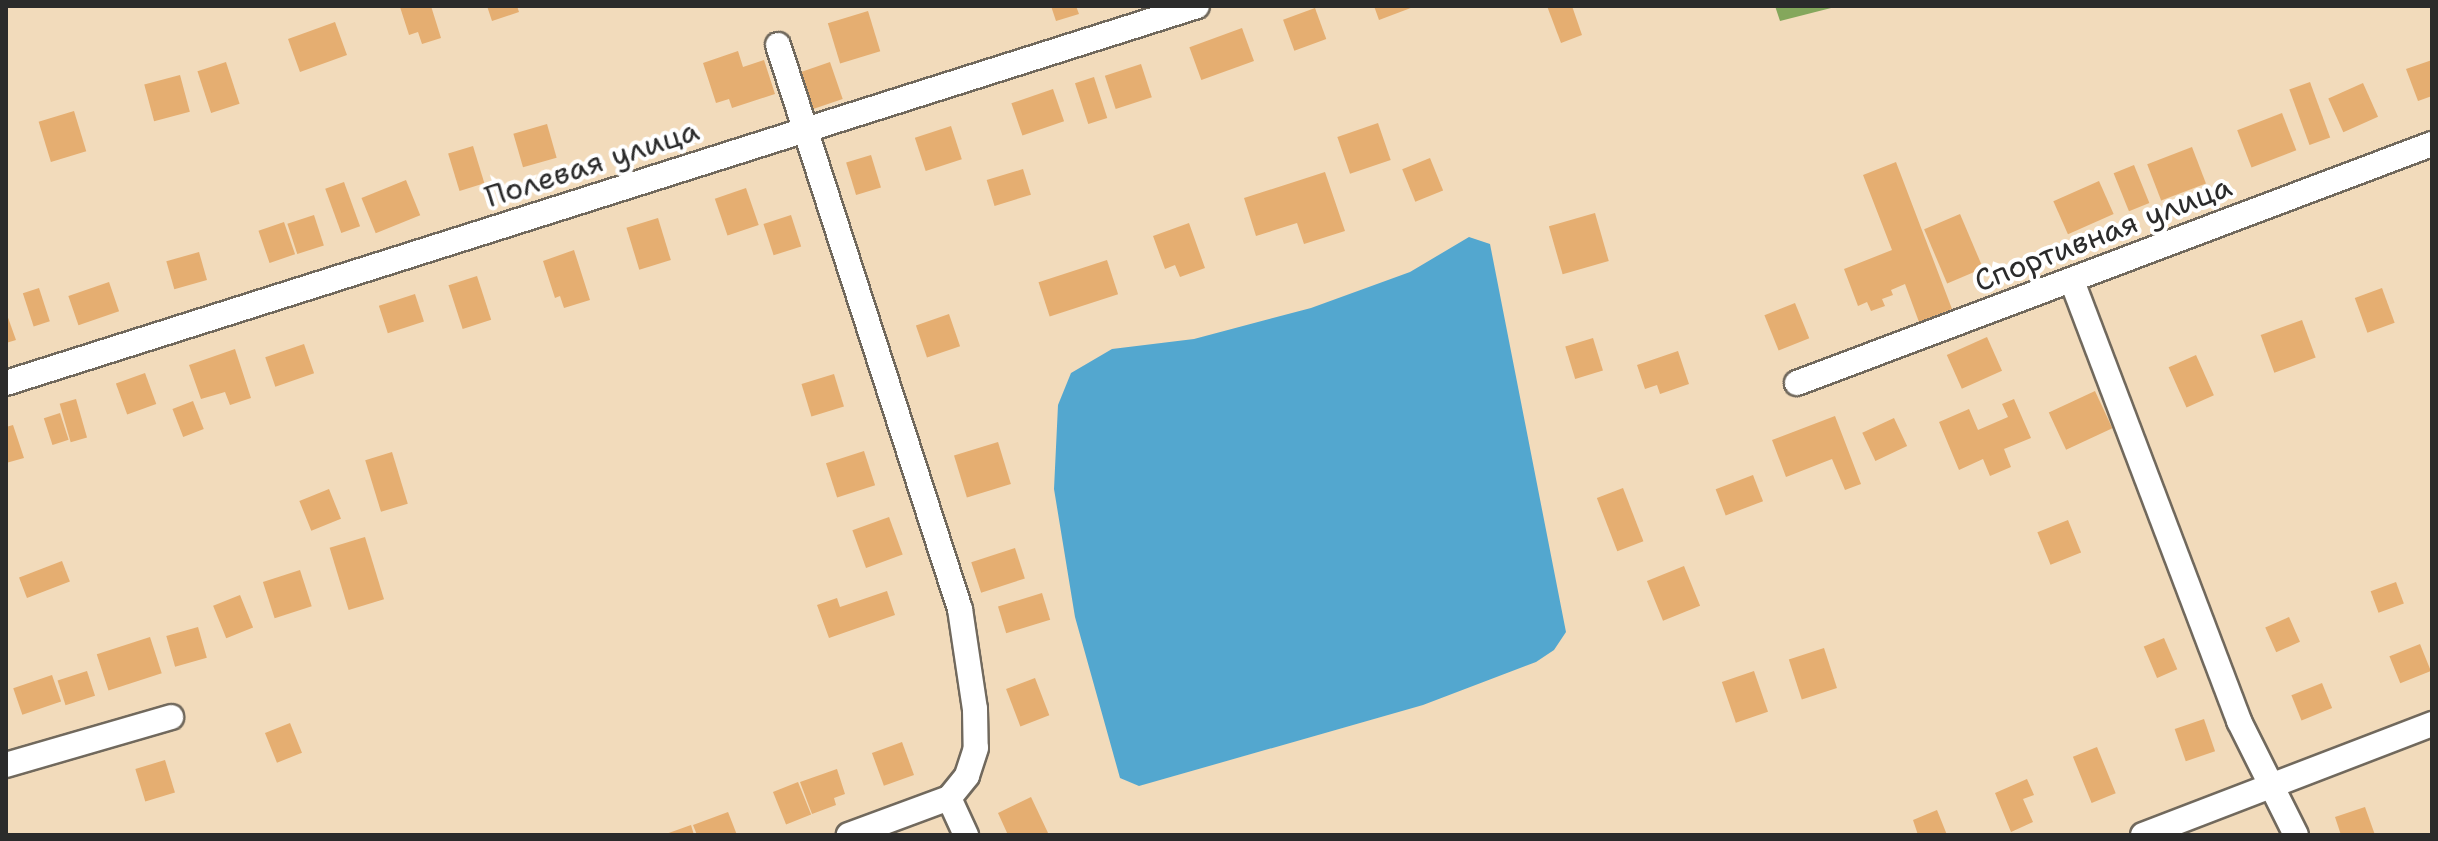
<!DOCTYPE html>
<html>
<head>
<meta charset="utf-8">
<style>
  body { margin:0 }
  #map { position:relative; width:2438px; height:841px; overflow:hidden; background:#f2dbbb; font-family:"Shantell Sans",sans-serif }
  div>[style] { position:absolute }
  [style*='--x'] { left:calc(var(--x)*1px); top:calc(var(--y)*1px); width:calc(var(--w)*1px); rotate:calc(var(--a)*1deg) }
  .forest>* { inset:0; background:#84a75c }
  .water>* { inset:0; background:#53a7cf }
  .building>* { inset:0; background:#e5ae71; transform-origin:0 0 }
  .roads { filter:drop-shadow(2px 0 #71695d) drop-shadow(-2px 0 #71695d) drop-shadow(0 2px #71695d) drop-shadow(0 -2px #71695d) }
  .minor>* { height:24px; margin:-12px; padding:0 12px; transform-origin:12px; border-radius:12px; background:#fff }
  span { translate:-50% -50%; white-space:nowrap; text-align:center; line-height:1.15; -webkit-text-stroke:8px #fff; paint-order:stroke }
  .street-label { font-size:30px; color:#2b2b2b }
  .frame { position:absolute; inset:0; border:8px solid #2b2b2b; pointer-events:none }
</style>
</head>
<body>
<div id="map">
  <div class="forest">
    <i style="clip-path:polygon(1775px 6px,1839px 6px,1780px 21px)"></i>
  </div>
  <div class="water">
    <i style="clip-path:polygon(1469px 237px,1490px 244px,1566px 632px,1554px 650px,1536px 662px,1423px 705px,1139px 786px,1120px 778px,1075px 617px,1054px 489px,1058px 405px,1071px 373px,1112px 349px,1194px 339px,1311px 308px,1410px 272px)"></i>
  </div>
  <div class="building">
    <i style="clip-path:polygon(431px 6px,441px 38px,422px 44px,418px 32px,409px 35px,400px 7px)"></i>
    <i style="clip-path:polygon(487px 6px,517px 6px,519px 12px,492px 21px)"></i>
    <i style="clip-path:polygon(1051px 6px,1076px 6px,1079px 14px,1056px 21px)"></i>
    <i style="clip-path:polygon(1374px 6px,1416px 6px,1379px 20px)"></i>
    <i style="clip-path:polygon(1547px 6px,1572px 6px,1582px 35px,1561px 43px)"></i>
    <i style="left:1315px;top:8px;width:33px;height:34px;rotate:70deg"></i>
    <i style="left:868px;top:11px;width:42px;height:42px;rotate:73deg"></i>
    <i style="left:335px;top:22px;width:35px;height:50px;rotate:70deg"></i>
    <i style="left:1242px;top:28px;width:35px;height:56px;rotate:70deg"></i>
    <i style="clip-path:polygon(738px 51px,743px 67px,764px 60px,775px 94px,732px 108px,729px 99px,716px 103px,703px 63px)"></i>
    <i style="clip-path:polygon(2432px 60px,2432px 96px,2418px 101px,2406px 69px)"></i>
    <i style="left:226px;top:62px;width:44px;height:30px;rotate:72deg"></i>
    <i style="left:830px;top:62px;width:39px;height:39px;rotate:71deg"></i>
    <i style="left:1141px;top:64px;width:35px;height:38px;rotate:72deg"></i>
    <i style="left:180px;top:75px;width:38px;height:37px;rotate:75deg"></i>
    <i style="left:1094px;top:77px;width:43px;height:20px;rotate:72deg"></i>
    <i style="left:2310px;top:82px;width:59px;height:22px;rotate:70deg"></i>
    <i style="left:2363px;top:83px;width:37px;height:38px;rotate:66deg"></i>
    <i style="left:1053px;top:89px;width:34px;height:44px;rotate:71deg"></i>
    <i style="left:74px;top:111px;width:42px;height:37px;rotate:73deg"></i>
    <i style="left:2282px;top:113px;width:40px;height:48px;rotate:69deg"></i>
    <i style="left:1378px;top:123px;width:39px;height:43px;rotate:71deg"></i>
    <i style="left:547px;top:124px;width:35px;height:35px;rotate:74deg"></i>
    <i style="left:951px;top:126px;width:35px;height:38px;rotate:72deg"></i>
    <i style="left:473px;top:146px;width:39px;height:26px;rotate:73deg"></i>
    <i style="left:2192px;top:147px;width:39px;height:48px;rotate:69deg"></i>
    <i style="left:871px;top:155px;width:34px;height:26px;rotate:73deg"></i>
    <i style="left:1430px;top:158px;width:35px;height:30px;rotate:68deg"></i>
    <i style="clip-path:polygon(1896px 162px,1952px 309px,1919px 322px,1905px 284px,1891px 290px,1893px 295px,1882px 299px,1885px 306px,1871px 311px,1867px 302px,1858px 306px,1844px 269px,1892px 250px,1863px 175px)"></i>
    <i style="left:2134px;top:165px;width:41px;height:22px;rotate:68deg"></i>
    <i style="left:1023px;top:169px;width:27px;height:38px;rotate:73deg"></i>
    <i style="clip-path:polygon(1325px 172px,1345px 231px,1304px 244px,1297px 223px,1256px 236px,1244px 198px)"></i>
    <i style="left:406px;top:180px;width:38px;height:48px;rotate:68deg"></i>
    <i style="left:2099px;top:181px;width:36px;height:50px;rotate:66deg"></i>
    <i style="left:344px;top:182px;width:47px;height:20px;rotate:70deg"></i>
    <i style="left:746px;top:188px;width:39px;height:33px;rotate:71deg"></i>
    <i style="left:1595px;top:213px;width:50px;height:48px;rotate:74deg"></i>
    <i style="left:1960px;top:214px;width:59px;height:39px;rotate:67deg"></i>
    <i style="left:314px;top:215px;width:32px;height:28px;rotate:72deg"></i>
    <i style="left:791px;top:215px;width:33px;height:29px;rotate:72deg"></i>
    <i style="left:658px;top:218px;width:44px;height:33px;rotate:73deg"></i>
    <i style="left:284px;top:222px;width:34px;height:27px;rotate:71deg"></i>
    <i style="clip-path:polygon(1189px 223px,1205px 268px,1180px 277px,1175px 265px,1165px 269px,1153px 236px)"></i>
    <i style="clip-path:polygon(574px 250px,590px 300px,564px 308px,560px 296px,555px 298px,543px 261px)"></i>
    <i style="left:199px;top:252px;width:29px;height:34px;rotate:74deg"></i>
    <i style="left:1107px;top:260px;width:36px;height:72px;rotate:72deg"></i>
    <i style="left:477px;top:276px;width:46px;height:30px;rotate:72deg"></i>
    <i style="left:109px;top:282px;width:31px;height:43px;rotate:71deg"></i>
    <i style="left:39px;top:288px;width:35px;height:17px;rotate:72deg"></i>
    <i style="left:2382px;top:288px;width:37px;height:29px;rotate:70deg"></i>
    <i style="left:415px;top:294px;width:29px;height:38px;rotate:72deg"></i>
    <i style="left:1795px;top:303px;width:38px;height:33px;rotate:68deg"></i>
    <i style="clip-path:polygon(6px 312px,16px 340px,6px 343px)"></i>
    <i style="left:949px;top:314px;width:34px;height:35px;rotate:71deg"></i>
    <i style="left:2302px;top:320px;width:40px;height:44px;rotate:70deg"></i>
    <i style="left:1987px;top:337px;width:37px;height:44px;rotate:66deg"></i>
    <i style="left:1593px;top:338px;width:34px;height:29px;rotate:73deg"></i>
    <i style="left:304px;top:344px;width:31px;height:41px;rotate:71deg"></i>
    <i style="clip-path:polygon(235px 349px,251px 398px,230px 405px,225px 392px,201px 399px,189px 365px)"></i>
    <i style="clip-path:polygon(1678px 351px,1689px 384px,1660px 394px,1657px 385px,1645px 389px,1637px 365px)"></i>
    <i style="left:2196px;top:355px;width:44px;height:30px;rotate:66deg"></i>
    <i style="left:145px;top:373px;width:33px;height:31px;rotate:70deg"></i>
    <i style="left:834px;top:374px;width:34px;height:34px;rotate:73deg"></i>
    <i style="left:2095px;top:391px;width:41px;height:51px;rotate:65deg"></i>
    <i style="left:76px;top:399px;width:40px;height:17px;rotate:74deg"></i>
    <i style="clip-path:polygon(2014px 399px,2031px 438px,2004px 449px,2011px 467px,1990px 476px,1983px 459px,1959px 470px,1939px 422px,1969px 409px,1978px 430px,2008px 417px,2002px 404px)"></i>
    <i style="left:193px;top:401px;width:30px;height:22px;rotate:69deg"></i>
    <i style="left:60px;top:413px;width:28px;height:17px;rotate:72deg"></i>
    <i style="clip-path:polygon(1835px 416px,1861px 484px,1845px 490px,1832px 459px,1786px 477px,1772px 440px)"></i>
    <i style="left:1894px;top:418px;width:31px;height:35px;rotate:65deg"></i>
    <i style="clip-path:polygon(13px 425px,24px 458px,6px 463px,6px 427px)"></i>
    <i style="left:998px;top:442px;width:44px;height:46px;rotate:73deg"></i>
    <i style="left:864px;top:451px;width:36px;height:40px;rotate:72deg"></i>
    <i style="left:392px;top:452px;width:54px;height:28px;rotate:73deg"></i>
    <i style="left:1753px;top:475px;width:28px;height:40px;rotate:69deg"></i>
    <i style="left:1623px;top:488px;width:57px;height:28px;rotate:69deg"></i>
    <i style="left:329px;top:489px;width:32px;height:32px;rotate:68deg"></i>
    <i style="left:889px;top:517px;width:40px;height:39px;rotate:70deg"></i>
    <i style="left:2068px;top:520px;width:35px;height:33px;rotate:68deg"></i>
    <i style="left:365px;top:537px;width:65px;height:37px;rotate:73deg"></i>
    <i style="left:1015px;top:548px;width:32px;height:46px;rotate:72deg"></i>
    <i style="left:62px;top:561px;width:22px;height:46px;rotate:69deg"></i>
    <i style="left:1684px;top:566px;width:43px;height:40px;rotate:68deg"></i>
    <i style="left:300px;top:570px;width:38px;height:39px;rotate:72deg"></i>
    <i style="left:2396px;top:582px;width:23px;height:27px;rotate:70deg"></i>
    <i style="clip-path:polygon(887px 591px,895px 615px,829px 638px,817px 605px,837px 598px,840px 607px)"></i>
    <i style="left:1042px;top:593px;width:28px;height:46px;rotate:73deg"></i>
    <i style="left:240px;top:595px;width:35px;height:29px;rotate:68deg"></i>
    <i style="left:2289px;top:617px;width:27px;height:26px;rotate:66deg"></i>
    <i style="left:198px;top:627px;width:32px;height:33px;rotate:74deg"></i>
    <i style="left:150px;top:637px;width:38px;height:56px;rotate:72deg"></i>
    <i style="left:2164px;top:638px;width:34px;height:22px;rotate:67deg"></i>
    <i style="left:2420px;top:644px;width:29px;height:33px;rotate:68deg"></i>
    <i style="left:1824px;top:648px;width:42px;height:37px;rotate:72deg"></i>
    <i style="left:87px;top:671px;width:26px;height:31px;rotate:72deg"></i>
    <i style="left:1754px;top:671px;width:43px;height:34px;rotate:71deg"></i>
    <i style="left:52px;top:675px;width:28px;height:41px;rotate:71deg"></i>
    <i style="left:1035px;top:678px;width:40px;height:31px;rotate:69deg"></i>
    <i style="left:2322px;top:683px;width:27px;height:33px;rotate:68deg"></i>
    <i style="left:2204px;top:719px;width:34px;height:31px;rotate:71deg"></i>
    <i style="left:290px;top:723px;width:32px;height:27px;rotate:68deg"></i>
    <i style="left:902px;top:742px;width:35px;height:32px;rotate:70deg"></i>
    <i style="left:2097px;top:747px;width:50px;height:26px;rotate:68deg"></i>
    <i style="left:165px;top:760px;width:34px;height:31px;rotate:73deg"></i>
    <i style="clip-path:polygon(837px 769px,845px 794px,834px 798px,836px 805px,812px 814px,800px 782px)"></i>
    <i style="clip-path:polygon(2027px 779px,2034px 795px,2023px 799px,2033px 822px,2011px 832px,1995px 793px)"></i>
    <i style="left:798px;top:782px;width:35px;height:27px;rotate:68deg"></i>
    <i style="clip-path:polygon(1031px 797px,1049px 835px,1008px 835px,998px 813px)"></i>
    <i style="clip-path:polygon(2365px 807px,2375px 835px,2341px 835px,2335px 817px)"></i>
    <i style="clip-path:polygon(1937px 810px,1947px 835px,1918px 835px,1913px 820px)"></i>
    <i style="clip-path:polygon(728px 812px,737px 835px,697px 835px,693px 825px)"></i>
    <i style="clip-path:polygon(691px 825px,694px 835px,663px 835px)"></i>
  </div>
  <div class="roads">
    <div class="minor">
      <i style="--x:778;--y:45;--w:593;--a:72.12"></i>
      <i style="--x:960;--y:609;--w:101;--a:81.5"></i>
      <i style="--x:975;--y:709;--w:39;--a:89"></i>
      <i style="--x:976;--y:748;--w:29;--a:108"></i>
      <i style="--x:967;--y:776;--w:28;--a:129"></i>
      <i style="--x:949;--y:798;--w:107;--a:159.7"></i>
      <i style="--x:2072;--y:281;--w:471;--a:69.2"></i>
      <i style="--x:2239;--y:721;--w:127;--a:63.4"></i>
      <i style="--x:6;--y:383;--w:1249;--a:-17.56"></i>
      <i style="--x:1797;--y:383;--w:678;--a:-20.63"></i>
      <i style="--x:6;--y:765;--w:172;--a:-16.2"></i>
      <i style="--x:949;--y:798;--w:41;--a:65.3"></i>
      <i style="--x:2143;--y:835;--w:310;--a:-21"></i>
    </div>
  </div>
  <div class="street-label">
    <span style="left:592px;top:164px;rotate:-18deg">Полевая улица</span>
    <span style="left:2103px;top:234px;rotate:-21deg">Спортивная улица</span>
  </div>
  <div class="frame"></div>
</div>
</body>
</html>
